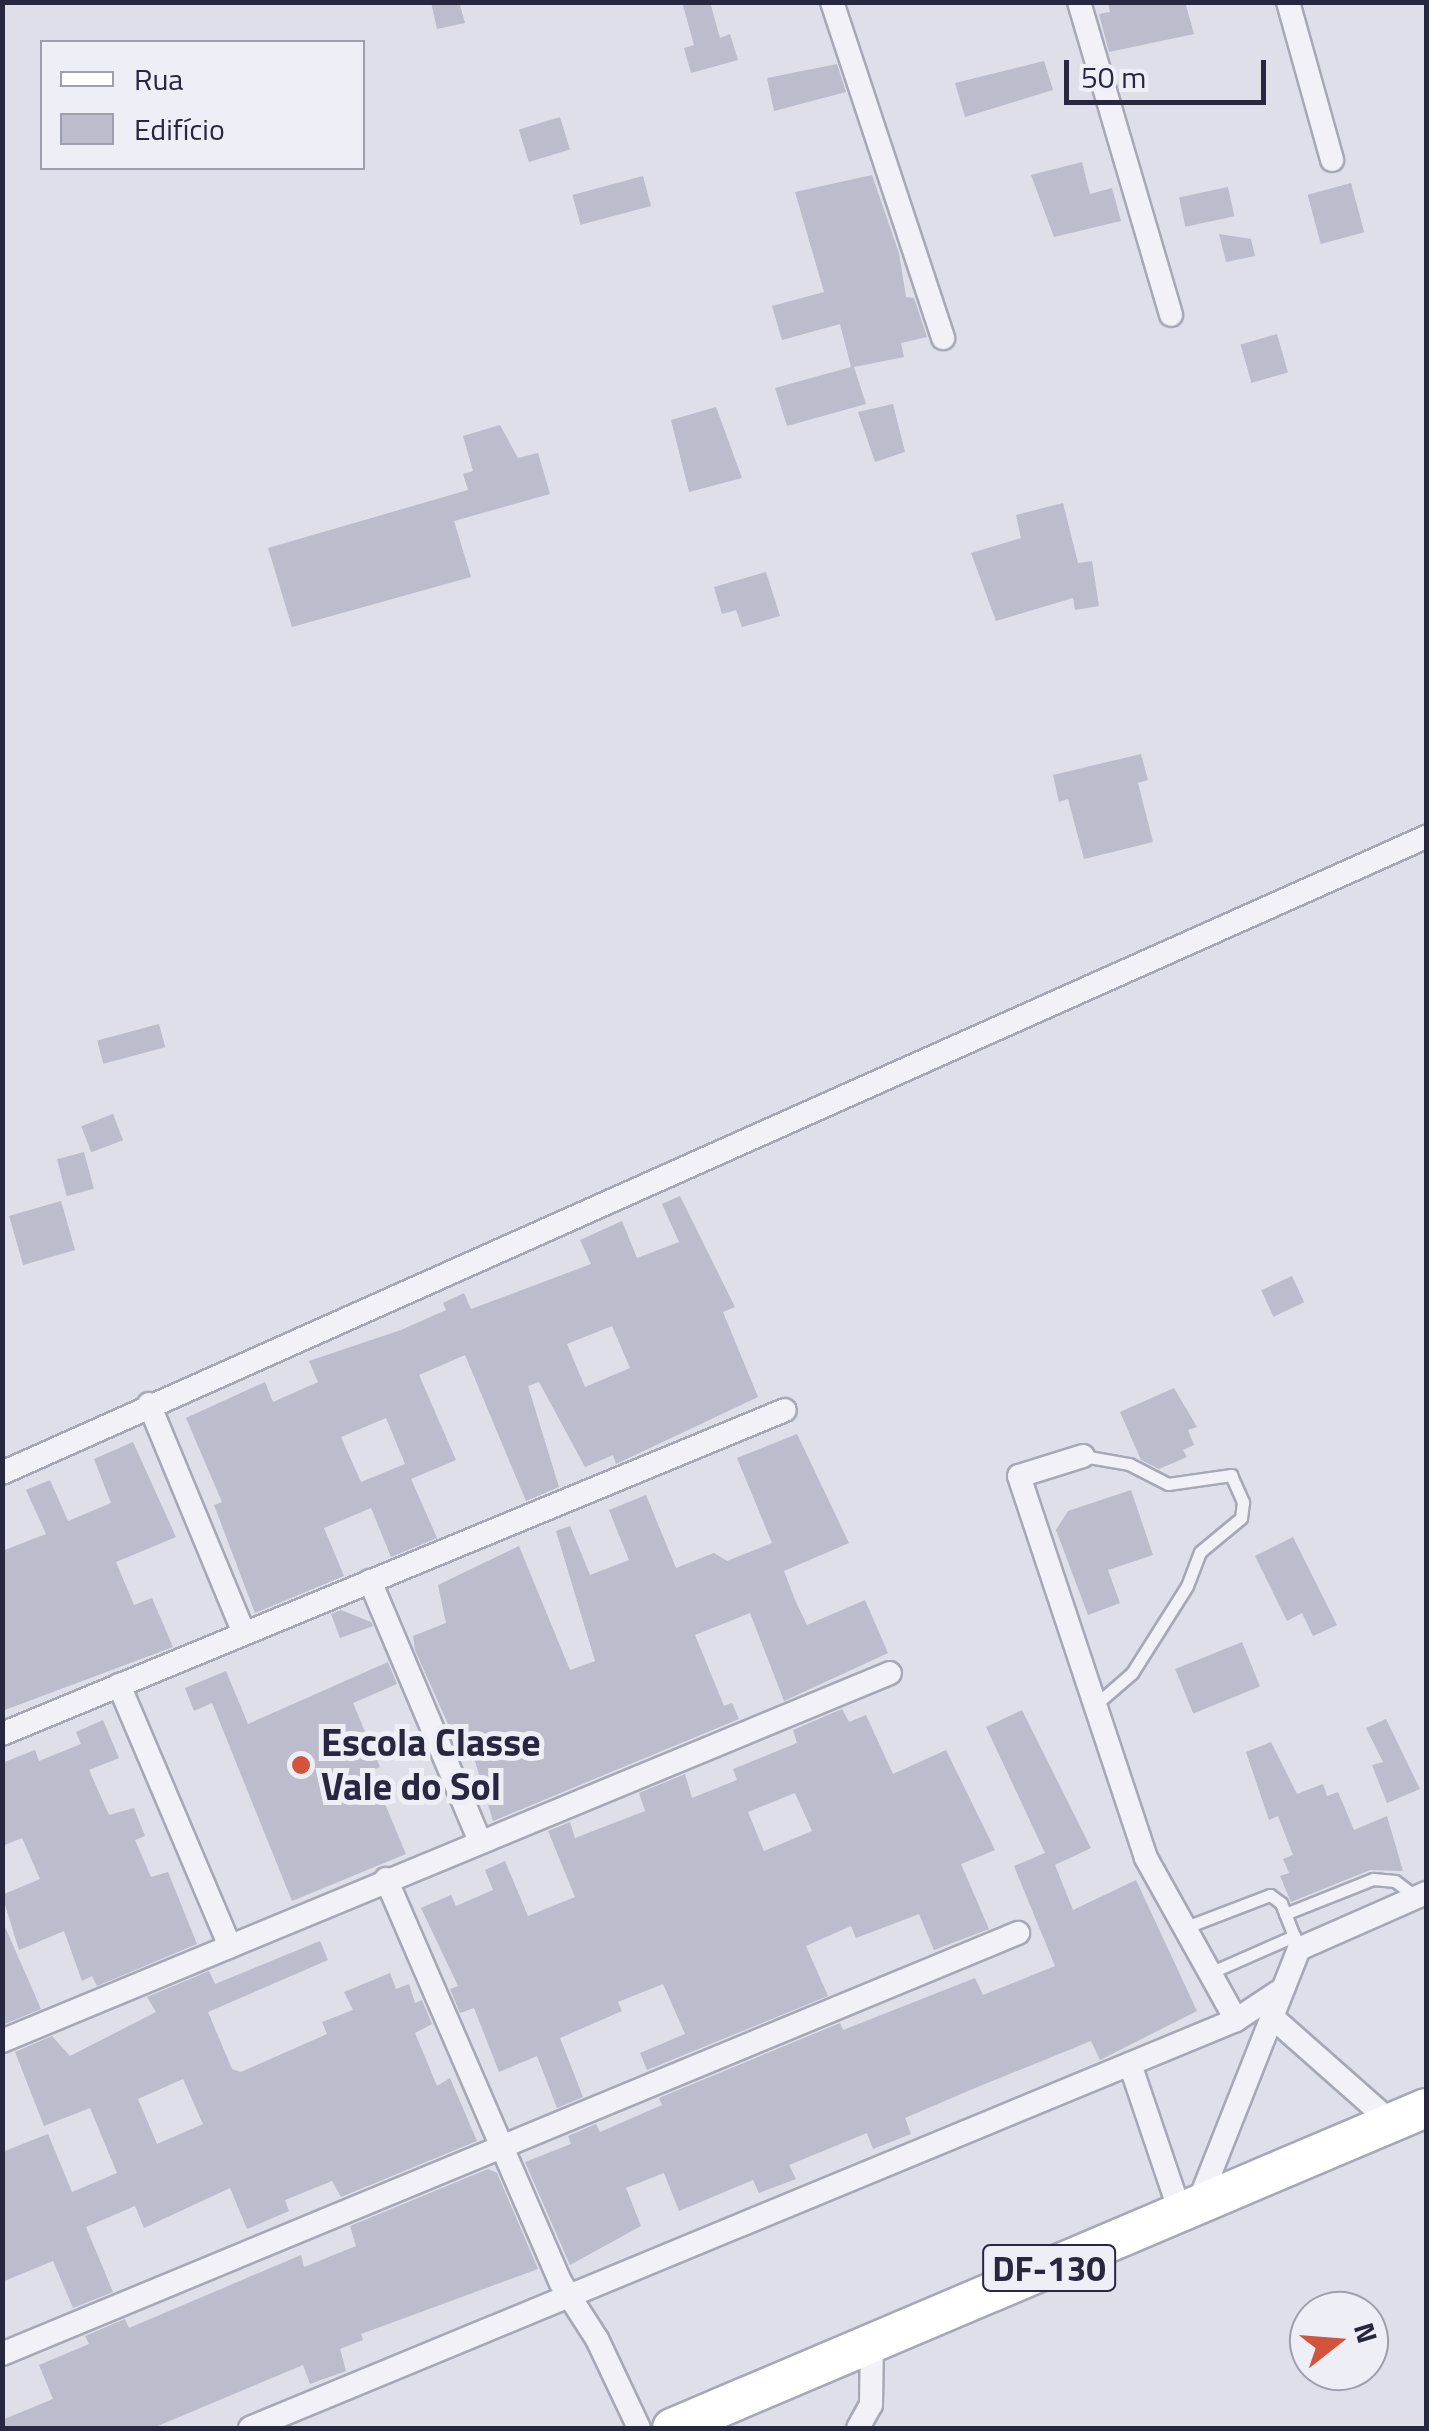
<!DOCTYPE html>
<html>
<head>
<meta charset="utf-8">
<style>
  body { margin:0 }
  #map { position:relative; width:1429px; height:2431px; overflow:hidden; background:#dedfe9; font-family:"Titillium Web",sans-serif }
  div>[style] { position:absolute }
  [style*='--x'] { left:calc(var(--x)*1px); top:calc(var(--y)*1px); width:calc(var(--w)*1px); rotate:calc(var(--a)*1deg) }
  .building>* { inset:0; background:#bbbccc; transform-origin:0 0 }
  .roads { filter:drop-shadow(2px 0 #a7a8b6) drop-shadow(-2px 0 #a7a8b6) drop-shadow(0 2px #a7a8b6) drop-shadow(0 -2px #a7a8b6) }
  .service>* { height:11px; margin:-5.5px; padding:0 5.5px; transform-origin:5.5px; border-radius:5.5px; background:#f1f1f7 }
  .minor>* { height:22px; margin:-11px; padding:0 11px; transform-origin:11px; border-radius:11px; background:#f1f1f7 }
  .primary>* { height:38px; margin:-19px; padding:0 19px; transform-origin:19px; border-radius:19px; background:#fff }
  .dots>* { width:28px; height:28px; translate:-50% -50%; box-sizing:border-box; border:5px solid #eeeff6; border-radius:50% }
  span { translate:-50% -50%; white-space:nowrap; text-align:center; line-height:1.15; -webkit-text-stroke:10px #eeeff6; paint-order:stroke }
  .shield-label span { padding:2px 8px; background:#eeeff6; border:2px solid; border-radius:8px; -webkit-text-stroke-width:0 }
  .shield-label { font-size:35px; color:#272840; font-weight:700 }
  .poi-label { font-size:38px; color:#272840; font-weight:700 }
  .left { translate:0 -50%; text-align:left }
  .frame { position:absolute; inset:0; border:5px solid #272840; pointer-events:none }
  .legend { position:absolute; left:40px; top:40px; width:325px; height:130px; box-sizing:border-box; background:#eeeff6; border:2px solid #9e9fad; margin:0; padding:12px 18px; list-style:none; font-size:30px; color:#272840 }
  .legend li { display:flex; align-items:center; gap:20px; height:50px }
  .legend b { width:50px; border:2px solid #9e9fad }
  .north { position:absolute; left:1289px; top:2291px; width:100px; height:100px; box-sizing:border-box; background:#eeeff6; border:2px solid #9e9fad; border-radius:50%; rotate:73deg; font-size:28px; font-weight:700; line-height:40px; text-align:center; color:#272840 }
  .north::after { content:''; display:block; margin:auto; width:35px; height:45px; background:#d4533c; clip-path:polygon(50% 0,100% 100%,50% 72%,0 100%) }
  .scale { position:absolute; left:1064px; top:60px; width:202px; height:45px; box-sizing:border-box; border:5px solid #272840; border-top:0; padding-left:12px; font-size:30px; line-height:35px; white-space:nowrap; color:#272840; -webkit-text-stroke:8px #eeeff6; paint-order:stroke }
</style>
</head>
<body>
<div id="map">
  <div class="building">
    <i style="clip-path:polygon(431px 2px,459px 2px,465px 23px,437px 29px)"></i>
    <i style="clip-path:polygon(682px 2px,710px 2px,720px 38px,730px 34px,738px 60px,691px 73px,684px 48px,694px 45px)"></i>
    <i style="clip-path:polygon(1108px 2px,1185px 2px,1194px 34px,1109px 52px,1099px 14px,1110px 12px)"></i>
    <i style="clip-path:polygon(1044px 61px,1053px 90px,965px 117px,955px 83px)"></i>
    <i style="clip-path:polygon(837px 64px,846px 92px,774px 111px,767px 78px)"></i>
    <i style="left:560px;top:117px;width:34px;height:43px;rotate:73deg"></i>
    <i style="clip-path:polygon(1082px 162px,1090px 194px,1112px 188px,1121px 221px,1054px 237px,1031px 175px)"></i>
    <i style="clip-path:polygon(872px 175px,899px 253px,906px 297px,914px 298px,927px 337px,901px 343px,904px 357px,854px 367px,866px 404px,787px 426px,775px 388px,851px 367px,840px 324px,782px 340px,772px 306px,824px 292px,795px 192px)"></i>
    <i style="left:643px;top:176px;width:31px;height:73px;rotate:75deg"></i>
    <i style="left:1351px;top:183px;width:51px;height:45px;rotate:75deg"></i>
    <i style="left:1228px;top:187px;width:30px;height:50px;rotate:78deg"></i>
    <i style="clip-path:polygon(1219px 234px,1251px 239px,1255px 256px,1226px 262px)"></i>
    <i style="left:1277px;top:334px;width:40px;height:38px;rotate:74deg"></i>
    <i style="clip-path:polygon(893px 404px,905px 452px,875px 462px,858px 412px)"></i>
    <i style="clip-path:polygon(716px 407px,742px 478px,689px 492px,671px 420px)"></i>
    <i style="clip-path:polygon(500px 425px,518px 458px,538px 453px,550px 494px,454px 521px,471px 577px,292px 627px,268px 548px,468px 490px,463px 474px,473px 471px,463px 436px)"></i>
    <i style="clip-path:polygon(1063px 503px,1078px 563px,1092px 561px,1099px 606px,1075px 610px,1073px 598px,996px 621px,971px 553px,1021px 538px,1016px 515px)"></i>
    <i style="clip-path:polygon(766px 572px,780px 616px,742px 627px,736px 610px,722px 614px,714px 587px)"></i>
    <i style="clip-path:polygon(1141px 754px,1148px 780px,1138px 783px,1153px 842px,1084px 859px,1068px 799px,1059px 802px,1053px 775px)"></i>
    <i style="left:159px;top:1024px;width:24px;height:64px;rotate:75deg"></i>
    <i style="left:113px;top:1114px;width:28px;height:34px;rotate:69deg"></i>
    <i style="left:84px;top:1152px;width:38px;height:28px;rotate:75deg"></i>
    <i style="clip-path:polygon(evenodd,680px 1196px,735px 1307px,723px 1312px,758px 1397px,616px 1464px,613px 1455px,585px 1467px,539px 1382px,528px 1386px,559px 1487px,526px 1501px,465px 1355px,419px 1375px,456px 1460px,411px 1479px,437px 1538px,391px 1557px,371px 1508px,324px 1528px,344px 1576px,255px 1613px,214px 1505px,222px 1502px,186px 1418px,265px 1382px,273px 1402px,318px 1382px,309px 1361px,401px 1330px,446px 1310px,443px 1303px,464px 1293px,471px 1309px,591px 1264px,580px 1240px,622px 1221px,637px 1258px,679px 1242px,662px 1204px,680px 1196px,612px 1326px,630px 1368px,585px 1387px,567px 1344px,612px 1326px,680px 1196px,386px 1418px,405px 1464px,361px 1482px,341px 1437px,386px 1418px)"></i>
    <i style="left:61px;top:1201px;width:51px;height:54px;rotate:74deg"></i>
    <i style="left:1292px;top:1276px;width:29px;height:34px;rotate:65deg"></i>
    <i style="clip-path:polygon(1174px 1388px,1197px 1427px,1188px 1430px,1194px 1445px,1183px 1450px,1187px 1457px,1159px 1469px,1141px 1460px,1120px 1412px)"></i>
    <i style="clip-path:polygon(797px 1434px,849px 1543px,784px 1571px,795px 1600px,807px 1625px,865px 1600px,888px 1653px,784px 1701px,750px 1613px,695px 1635px,724px 1706px,732px 1703px,739px 1719px,493px 1821px,471px 1748px,460px 1751px,415px 1650px,413px 1636px,446px 1623px,438px 1585px,519px 1546px,570px 1670px,595px 1661px,556px 1531px,570px 1526px,590px 1575px,629px 1560px,609px 1510px,646px 1495px,676px 1568px,714px 1553px,727px 1561px,772px 1543px,737px 1458px)"></i>
    <i style="clip-path:polygon(133px 1442px,176px 1537px,116px 1562px,134px 1605px,152px 1598px,173px 1647px,2px 1711px,2px 1551px,46px 1534px,26px 1490px,50px 1480px,68px 1521px,111px 1503px,94px 1459px)"></i>
    <i style="clip-path:polygon(1131px 1490px,1153px 1555px,1108px 1570px,1120px 1603px,1088px 1615px,1056px 1530px,1068px 1511px)"></i>
    <i style="clip-path:polygon(1293px 1537px,1337px 1625px,1313px 1636px,1302px 1613px,1287px 1621px,1255px 1556px)"></i>
    <i style="clip-path:polygon(341px 1610px,371px 1622px,373px 1626px,340px 1638px,331px 1614px)"></i>
    <i style="left:1242px;top:1642px;width:48px;height:72px;rotate:68deg"></i>
    <i style="clip-path:polygon(388px 1662px,397px 1684px,353px 1703px,380px 1767px,371px 1771px,406px 1854px,292px 1901px,212px 1703px,194px 1711px,185px 1688px,226px 1671px,248px 1724px)"></i>
    <i style="clip-path:polygon(evenodd,842px 1709px,849px 1722px,866px 1715px,893px 1774px,946px 1750px,995px 1850px,961px 1864px,989px 1929px,934px 1950px,919px 1914px,856px 1938px,851px 1926px,806px 1946px,828px 1996px,647px 2070px,640px 2053px,685px 2034px,663px 1984px,618px 2002px,622px 2011px,560px 2038px,583px 2097px,557px 2108px,537px 2056px,499px 2072px,474px 2008px,460px 2013px,450px 1989px,458px 1986px,421px 1908px,451px 1895px,456px 1906px,493px 1890px,485px 1870px,505px 1861px,528px 1916px,575px 1897px,548px 1831px,570px 1822px,575px 1838px,645px 1811px,639px 1793px,685px 1774px,692px 1798px,737px 1780px,733px 1769px,797px 1743px,793px 1730px,842px 1709px,795px 1793px,812px 1831px,764px 1851px,748px 1812px,795px 1793px)"></i>
    <i style="clip-path:polygon(1022px 1710px,1091px 1848px,1055px 1865px,1073px 1910px,1136px 1880px,1197px 2011px,1100px 2060px,1091px 2041px,975px 2088px,905px 2118px,911px 2134px,873px 2149px,867px 2133px,789px 2165px,796px 2179px,759px 2193px,753px 2180px,679px 2211px,664px 2173px,626px 2188px,641px 2226px,570px 2265px,525px 2162px,571px 2144px,568px 2136px,596px 2124px,600px 2132px,662px 2105px,659px 2098px,840px 2023px,843px 2030px,975px 1978px,983px 1995px,1055px 1966px,1014px 1866px,1045px 1853px,986px 1727px)"></i>
    <i style="clip-path:polygon(1386px 1719px,1420px 1789px,1387px 1803px,1372px 1765px,1383px 1762px,1366px 1728px)"></i>
    <i style="clip-path:polygon(103px 1720px,119px 1758px,89px 1770px,109px 1815px,134px 1808px,145px 1836px,135px 1840px,151px 1877px,168px 1872px,197px 1944px,97px 1986px,92px 1976px,82px 1981px,64px 1931px,19px 1950px,2px 1895px,40px 1879px,22px 1838px,2px 1846px,2px 1763px,35px 1750px,39px 1761px,81px 1744px,76px 1732px)"></i>
    <i style="clip-path:polygon(1271px 1742px,1297px 1794px,1323px 1784px,1327px 1796px,1338px 1792px,1354px 1830px,1387px 1816px,1403px 1871px,1370px 1870px,1291px 1902px,1280px 1876px,1289px 1873px,1283px 1859px,1293px 1855px,1278px 1816px,1269px 1820px,1246px 1752px)"></i>
    <i style="clip-path:polygon(2px 1920px,41px 2009px,2px 2025px)"></i>
    <i style="clip-path:polygon(evenodd,320px 1941px,328px 1960px,208px 2012px,232px 2069px,241px 2072px,327px 2034px,322px 2022px,353px 2010px,344px 1992px,390px 1973px,396px 1989px,409px 1984px,415px 2003px,422px 2000px,432px 2024px,415px 2033px,437px 2086px,450px 2078px,477px 2141px,341px 2197px,332px 2181px,285px 2200px,289px 2211px,247px 2229px,230px 2188px,144px 2228px,135px 2206px,86px 2227px,113px 2292px,73px 2308px,53px 2261px,2px 2282px,2px 2152px,48px 2134px,72px 2192px,117px 2173px,90px 2108px,44px 2126px,15px 2052px,52px 2036px,70px 2056px,156px 2012px,147px 1997px,209px 1971px,215px 1984px,320px 1941px,183px 2079px,203px 2124px,157px 2144px,138px 2099px,183px 2079px)"></i>
    <i style="clip-path:polygon(488px 2169px,497px 2173px,538px 2269px,361px 2334px,363px 2340px,340px 2349px,346px 2371px,310px 2384px,303px 2365px,153px 2428px,2px 2428px,2px 2420px,53px 2399px,39px 2365px,89px 2344px,85px 2336px,125px 2319px,129px 2328px,301px 2255px,304px 2267px,356px 2246px,350px 2226px)"></i>
  </div>
  <div class="roads">
    <div class="service">
      <i style="--x:1083;--y:1456;--w:47;--a:9.9"></i>
      <i style="--x:1129;--y:1464;--w:44;--a:27.1"></i>
      <i style="--x:1168;--y:1484;--w:64;--a:-8.1"></i>
      <i style="--x:1231;--y:1475;--w:30;--a:66"></i>
      <i style="--x:1243;--y:1502;--w:16;--a:97"></i>
      <i style="--x:1241;--y:1518;--w:53;--a:140.3"></i>
      <i style="--x:1200;--y:1552;--w:36;--a:111"></i>
      <i style="--x:1187;--y:1586;--w:103;--a:122.3"></i>
      <i style="--x:1132;--y:1673;--w:49;--a:139.1"></i>
      <i style="--x:1285;--y:1914;--w:95;--a:-21.7"></i>
      <i style="--x:1373;--y:1879;--w:22;--a:5"></i>
      <i style="--x:1395;--y:1881;--w:26;--a:37"></i>
      <i style="--x:1189;--y:1926;--w:87;--a:-20.9"></i>
      <i style="--x:1270;--y:1895;--w:14;--a:36"></i>
      <i style="--x:1281;--y:1903;--w:49;--a:68.6"></i>
      <i style="--x:1212;--y:1972;--w:90;--a:-23.7"></i>
    </div>
    <div class="minor">
      <i style="--x:832;--y:2;--w:354;--a:71.7"></i>
      <i style="--x:1079;--y:2;--w:326;--a:73.6"></i>
      <i style="--x:1288;--y:2;--w:164;--a:74.4"></i>
      <i style="--x:149;--y:1404;--w:248;--a:67.5"></i>
      <i style="--x:1083;--y:1456;--w:67;--a:162.6"></i>
      <i style="--x:1019;--y:1476;--w:403;--a:71.6"></i>
      <i style="--x:1146;--y:1858;--w:185;--a:60.9"></i>
      <i style="--x:2;--y:1473;--w:1560;--a:-24.07"></i>
      <i style="--x:370;--y:1581;--w:280;--a:67.1"></i>
      <i style="--x:119;--y:1685;--w:284;--a:67"></i>
      <i style="--x:2;--y:1734;--w:847;--a:-22.48"></i>
      <i style="--x:386;--y:1879;--w:440;--a:66.6"></i>
      <i style="--x:561;--y:2283;--w:67;--a:57.3"></i>
      <i style="--x:597;--y:2339;--w:98;--a:64.7"></i>
      <i style="--x:1271;--y:2016;--w:160;--a:41.5"></i>
      <i style="--x:2;--y:2041;--w:961;--a:-22.51"></i>
      <i style="--x:1130;--y:2064;--w:156;--a:71.3"></i>
      <i style="--x:1198;--y:2204;--w:274;--a:-68.4"></i>
      <i style="--x:1299;--y:1949;--w:139;--a:-23.8"></i>
      <i style="--x:2;--y:2354;--w:1100;--a:-22.51"></i>
      <i style="--x:250;--y:2428;--w:1067;--a:-22.48"></i>
      <i style="--x:1236;--y:2020;--w:50;--a:-33.7"></i>
      <i style="--x:858;--y:2428;--w:26;--a:-61"></i>
      <i style="--x:871;--y:2405;--w:61;--a:-89.1"></i>
    </div>
    <div class="primary">
      <i style="--x:672;--y:2428;--w:819;--a:-23"></i>
    </div>
  </div>
  <div class="dots">
    <i style="left:301px;top:1765px;background:#d4533c"></i>
  </div>
  <div class="shield-label">
    <span style="left:1049px;top:2268px">DF-130</span>
  </div>
  <div class="poi-label">
    <span class="left" style="left:321px;top:1765px">Escola Classe<br>Vale do Sol</span>
  </div>
  <div class="frame"></div>
  <ul class="legend">
  <li><b style="height:12px;background:#fff"></b>Rua</li>
  <li><b style="height:28px;background:#bbbccc"></b>Edifício</li>
  </ul>
  <div class="north">N</div>
  <div class="scale">50 m</div>
</div>
</body>
</html>
